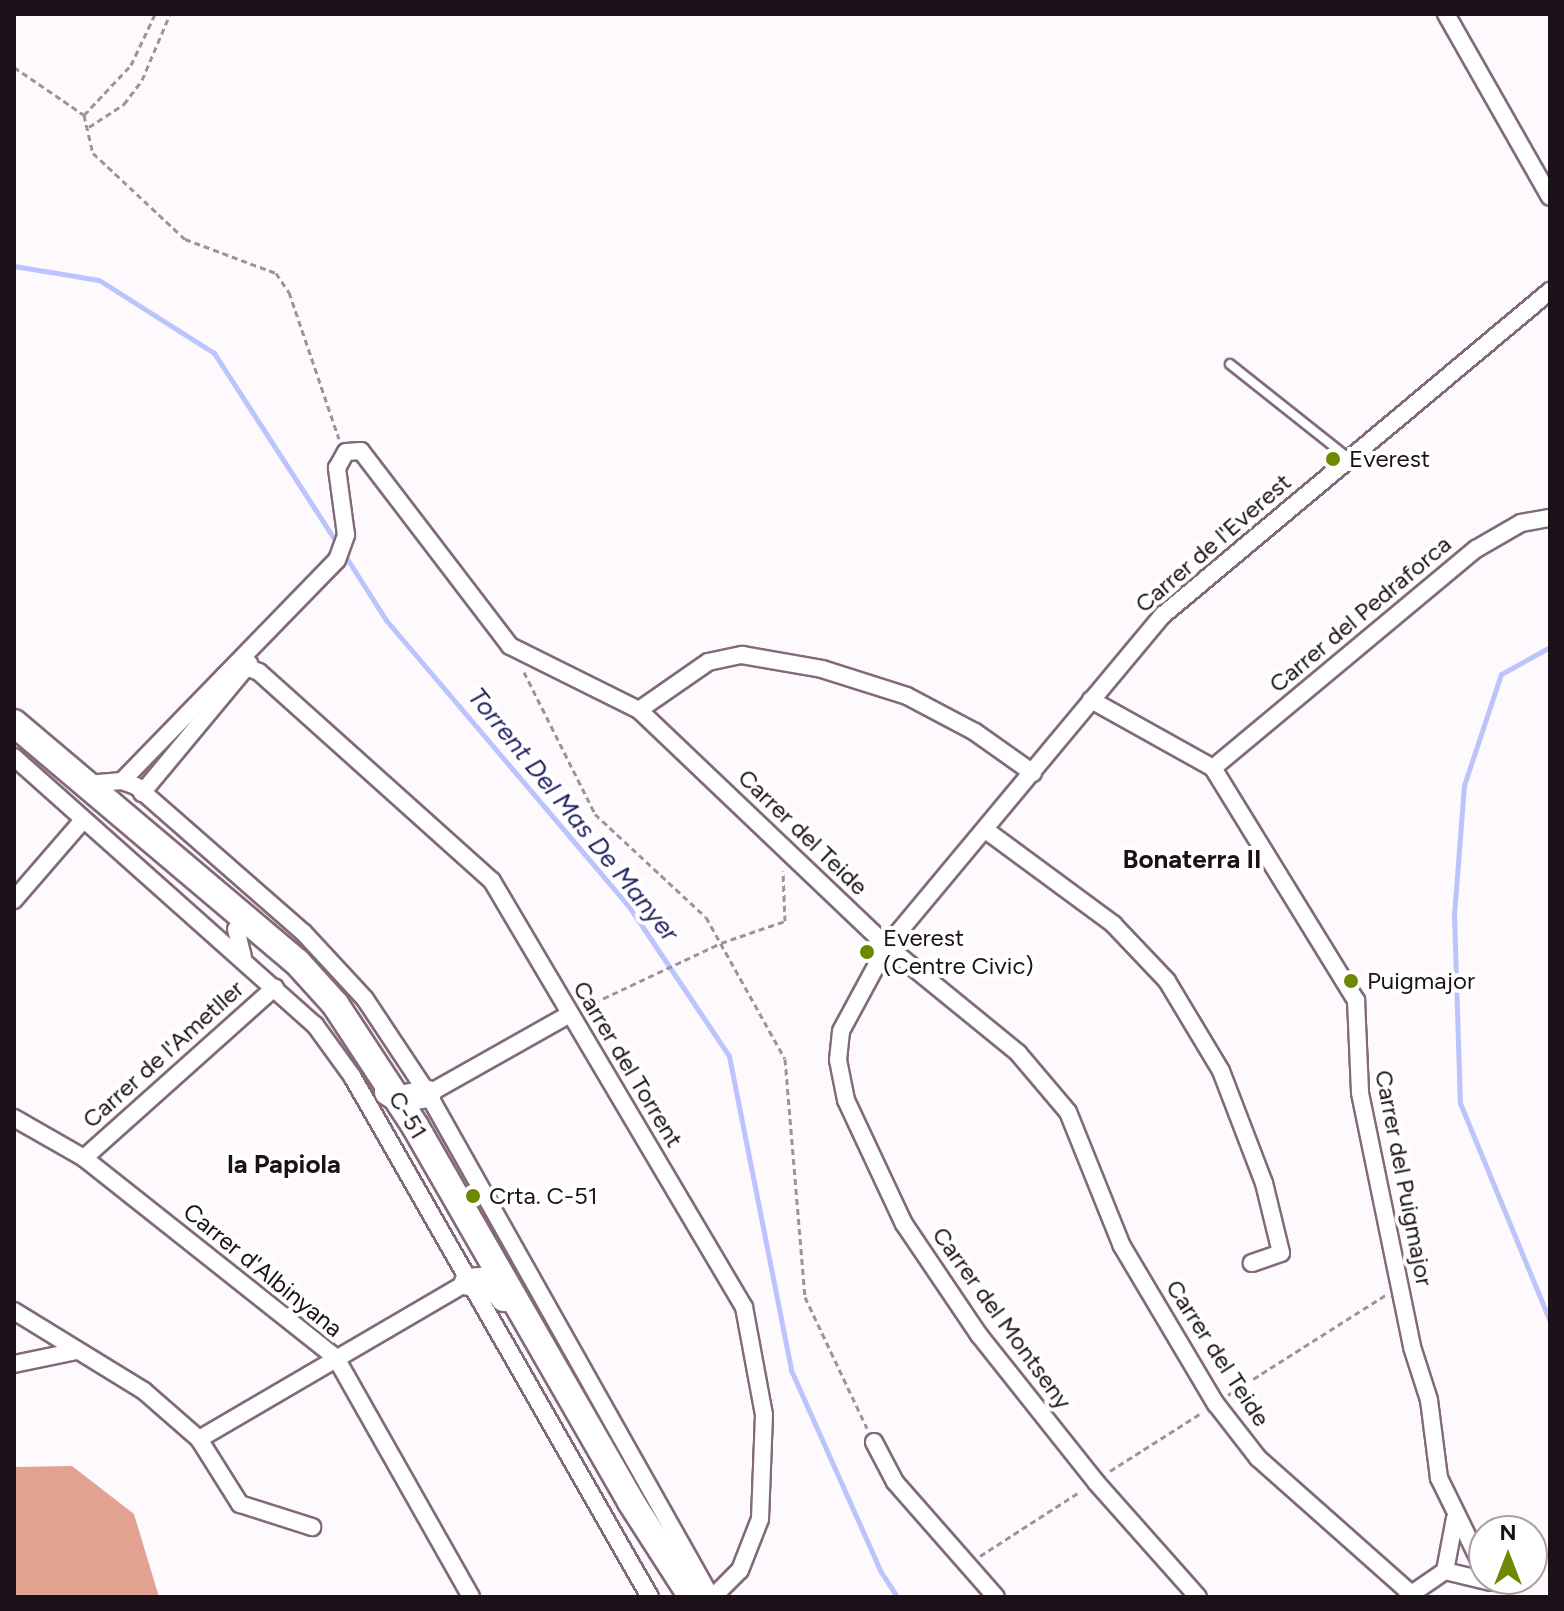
<!DOCTYPE html>
<html>
<head>
<meta charset="utf-8">
<style>
  body { margin:0 }
  #map { position:relative; width:1564px; height:1611px; overflow:hidden; background:#fef9fc; font-family:Figtree,sans-serif }
  div>[style] { position:absolute }
  [style*='--x'] { left:calc(var(--x)*1px); top:calc(var(--y)*1px); width:calc(var(--w)*1px); rotate:calc(var(--a)*1deg) }
  .forest>* { inset:0; background:#e1a291 }
  .stream>* { height:5px; margin:-2.5px; padding:0 2.5px; transform-origin:2.5px; border-radius:2.5px; background:#bcc4fd }
  .path>* { height:3px; margin-top:-1.5px; transform-origin:0; background:repeating-linear-gradient(90deg,#9b9499 0 6px,transparent 0 10px) }
  .roads { filter:drop-shadow(2px 0 #826a7b) drop-shadow(-2px 0 #826a7b) drop-shadow(0 2px #826a7b) drop-shadow(0 -2px #826a7b) }
  .lane>* { height:8px; margin:-4px; padding:0 4px; transform-origin:4px; border-radius:4px; background:#fff }
  .street>* { height:16px; margin:-8px; padding:0 8px; transform-origin:8px; border-radius:8px; background:#fff }
  .primary>* { height:26px; margin:-13px; padding:0 13px; transform-origin:13px; border-radius:13px; background:#fff }
  .dots>* { width:22px; height:22px; translate:-50% -50%; box-sizing:border-box; border:4px solid #fff; border-radius:50% }
  span { translate:-50% -50%; white-space:nowrap; text-align:center; line-height:1.15; -webkit-text-stroke:8px #fff; paint-order:stroke }
  .poi-label { font-size:24px; color:#1b1118 }
  .left { translate:0 -50%; text-align:left }
  .street-label { font-size:24px; color:#1b1118 }
  .water-label { font-size:26px; color:#252565; font-style:italic }
  .neighbourhood-label { font-size:26px; color:#1b1118; font-weight:700 }
  .frame { position:absolute; inset:0; border:16px solid #1b1118; pointer-events:none }
  .north { position:absolute; left:1468px; top:1515px; width:80px; height:80px; box-sizing:border-box; background:#fff; border:2px solid #a4a0a3; border-radius:50%; rotate:0deg; font-size:22px; font-weight:700; line-height:32px; text-align:center; color:#1b1118 }
  .north::after { content:''; display:block; margin:auto; width:28px; height:36px; background:#6d8900; clip-path:polygon(50% 0,100% 100%,50% 72%,0 100%) }
</style>
</head>
<body>
<div id="map">
  <div class="forest">
    <i style="clip-path:polygon(72px 1466px,134px 1514px,159px 1597px,14px 1597px,14px 1467px)"></i>
  </div>
  <div class="stream">
    <i style="--x:14;--y:266;--w:86;--a:9.4"></i>
    <i style="--x:99;--y:280;--w:136;--a:32.4"></i>
    <i style="--x:214;--y:353;--w:229;--a:57.1"></i>
    <i style="--x:344;--y:554;--w:78;--a:57.5"></i>
    <i style="--x:386;--y:620;--w:377;--a:49.7"></i>
    <i style="--x:630;--y:908;--w:178;--a:56.2"></i>
    <i style="--x:729;--y:1056;--w:320;--a:78.8"></i>
    <i style="--x:791;--y:1370;--w:221;--a:66"></i>
    <i style="--x:881;--y:1572;--w:30;--a:57"></i>
    <i style="--x:1550;--y:647;--w:56;--a:151.1"></i>
    <i style="--x:1501;--y:674;--w:117;--a:108.4"></i>
    <i style="--x:1464;--y:785;--w:130;--a:94.4"></i>
    <i style="--x:1454;--y:915;--w:188;--a:88.2"></i>
    <i style="--x:1460;--y:1103;--w:236;--a:67.6"></i>
  </div>
  <div class="path">
    <i style="--x:14;--y:67;--w:85;--a:34.4"></i>
    <i style="--x:84;--y:115;--w:39;--a:77"></i>
    <i style="--x:93;--y:153;--w:126;--a:43.1"></i>
    <i style="--x:185;--y:239;--w:97;--a:20.5"></i>
    <i style="--x:276;--y:273;--w:23;--a:56"></i>
    <i style="--x:289;--y:292;--w:155;--a:71.2"></i>
    <i style="--x:84;--y:115;--w:69;--a:-46.8"></i>
    <i style="--x:131;--y:65;--w:56;--a:-64.8"></i>
    <i style="--x:89;--y:127;--w:42;--a:-33.3"></i>
    <i style="--x:124;--y:104;--w:30;--a:-53"></i>
    <i style="--x:142;--y:80;--w:72;--a:-67"></i>
    <i style="--x:524;--y:672;--w:159;--a:63.4"></i>
    <i style="--x:595;--y:814;--w:151;--a:42.9"></i>
    <i style="--x:706;--y:917;--w:162;--a:60.9"></i>
    <i style="--x:785;--y:1059;--w:239;--a:85.2"></i>
    <i style="--x:805;--y:1297;--w:145;--a:64.7"></i>
    <i style="--x:585;--y:1007;--w:150;--a:-25.2"></i>
    <i style="--x:721;--y:943;--w:68;--a:-19"></i>
    <i style="--x:785;--y:921;--w:50;--a:-92.3"></i>
    <i style="--x:1228;--y:1395;--w:188;--a:-32.4"></i>
    <i style="--x:1110;--y:1471;--w:108;--a:-32.5"></i>
    <i style="--x:980;--y:1556;--w:120;--a:-32.8"></i>
  </div>
  <div class="roads">
    <div class="lane">
      <i style="--x:1230;--y:364;--w:151;--a:38.5"></i>
    </div>
    <div class="street">
      <i style="--x:1446;--y:14;--w:210;--a:60.4"></i>
      <i style="--x:225;--y:675;--w:25;--a:-16"></i>
      <i style="--x:249;--y:668;--w:11;--a:22"></i>
      <i style="--x:259;--y:672;--w:313;--a:41.9"></i>
      <i style="--x:492;--y:881;--w:495;--a:59.4"></i>
      <i style="--x:744;--y:1307;--w:110;--a:79.5"></i>
      <i style="--x:764;--y:1415;--w:104;--a:92.2"></i>
      <i style="--x:760;--y:1519;--w:55;--a:111.4"></i>
      <i style="--x:740;--y:1570;--w:38;--a:135"></i>
      <i style="--x:1091;--y:700;--w:140;--a:29.1"></i>
      <i style="--x:1213;--y:768;--w:273;--a:58.4"></i>
      <i style="--x:1356;--y:1000;--w:93;--a:87.5"></i>
      <i style="--x:1360;--y:1093;--w:259;--a:78.4"></i>
      <i style="--x:1412;--y:1347;--w:56;--a:72.2"></i>
      <i style="--x:1429;--y:1400;--w:79;--a:82.7"></i>
      <i style="--x:1439;--y:1478;--w:102;--a:63.9"></i>
      <i style="--x:639;--y:710;--w:84;--a:-34.8"></i>
      <i style="--x:708;--y:662;--w:35;--a:-12"></i>
      <i style="--x:742;--y:655;--w:81;--a:9.9"></i>
      <i style="--x:822;--y:669;--w:89;--a:17.6"></i>
      <i style="--x:907;--y:696;--w:77;--a:27.9"></i>
      <i style="--x:975;--y:732;--w:71;--a:35.3"></i>
      <i style="--x:14;--y:757;--w:403;--a:41.7"></i>
      <i style="--x:315;--y:1025;--w:63;--a:54"></i>
      <i style="--x:352;--y:1076;--w:600;--a:60.23"></i>
      <i style="--x:1213;--y:768;--w:342;--a:-39.8"></i>
      <i style="--x:1476;--y:549;--w:52;--a:-30"></i>
      <i style="--x:1521;--y:523;--w:29;--a:-10"></i>
      <i style="--x:122;--y:781;--w:308;--a:-45.8"></i>
      <i style="--x:337;--y:560;--w:27;--a:-70"></i>
      <i style="--x:346;--y:535;--w:68;--a:-97.7"></i>
      <i style="--x:337;--y:468;--w:18;--a:-61"></i>
      <i style="--x:346;--y:452;--w:15;--a:-4"></i>
      <i style="--x:361;--y:451;--w:245;--a:52.6"></i>
      <i style="--x:510;--y:646;--w:144;--a:26.4"></i>
      <i style="--x:639;--y:710;--w:342;--a:43.6"></i>
      <i style="--x:887;--y:946;--w:169;--a:39.2"></i>
      <i style="--x:1018;--y:1053;--w:77;--a:49.7"></i>
      <i style="--x:1068;--y:1112;--w:144;--a:68.1"></i>
      <i style="--x:1122;--y:1246;--w:184;--a:59.3"></i>
      <i style="--x:1216;--y:1404;--w:68;--a:52.1"></i>
      <i style="--x:1258;--y:1458;--w:205;--a:41.6"></i>
      <i style="--x:87;--y:784;--w:35;--a:-5"></i>
      <i style="--x:122;--y:781;--w:15;--a:20"></i>
      <i style="--x:136;--y:786;--w:222;--a:41.2"></i>
      <i style="--x:303;--y:932;--w:91;--a:47.2"></i>
      <i style="--x:365;--y:999;--w:114;--a:56.4"></i>
      <i style="--x:428;--y:1094;--w:577;--a:60.64"></i>
      <i style="--x:142;--y:793;--w:168;--a:-50.3"></i>
      <i style="--x:987;--y:831;--w:157;--a:36.4"></i>
      <i style="--x:1113;--y:924;--w:79;--a:46.5"></i>
      <i style="--x:1167;--y:981;--w:105;--a:59"></i>
      <i style="--x:1221;--y:1071;--w:120;--a:69"></i>
      <i style="--x:1264;--y:1183;--w:72;--a:76.3"></i>
      <i style="--x:1281;--y:1253;--w:31;--a:161"></i>
      <i style="--x:14;--y:900;--w:106;--a:-49.2"></i>
      <i style="--x:236;--y:929;--w:29;--a:76"></i>
      <i style="--x:428;--y:1094;--w:163;--a:-29.4"></i>
      <i style="--x:14;--y:1118;--w:81;--a:29.7"></i>
      <i style="--x:84;--y:1158;--w:322;--a:38.4"></i>
      <i style="--x:336;--y:1358;--w:274;--a:60.5"></i>
      <i style="--x:84;--y:1158;--w:256;--a:-41.8"></i>
      <i style="--x:14;--y:1311;--w:153;--a:31.6"></i>
      <i style="--x:144;--y:1391;--w:73;--a:41.1"></i>
      <i style="--x:199;--y:1439;--w:77;--a:57.8"></i>
      <i style="--x:240;--y:1504;--w:76;--a:17.7"></i>
      <i style="--x:14;--y:1364;--w:64;--a:-11.7"></i>
      <i style="--x:199;--y:1439;--w:311;--a:-30.3"></i>
      <i style="--x:874;--y:1442;--w:45;--a:62.3"></i>
      <i style="--x:895;--y:1482;--w:153;--a:48.7"></i>
      <i style="--x:1445;--y:1571;--w:47;--a:13.4"></i>
      <i style="--x:1198;--y:1597;--w:154;--a:-131.6"></i>
      <i style="--x:1096;--y:1482;--w:188;--a:-128.5"></i>
      <i style="--x:979;--y:1335;--w:134;--a:-124"></i>
      <i style="--x:904;--y:1224;--w:137;--a:-115.1"></i>
      <i style="--x:846;--y:1100;--w:41;--a:-101.3"></i>
      <i style="--x:838;--y:1060;--w:29;--a:-84"></i>
      <i style="--x:841;--y:1031;--w:97;--a:-61.6"></i>
      <i style="--x:887;--y:946;--w:431;--a:-50.2"></i>
      <i style="--x:1163;--y:615;--w:505;--a:-39.94"></i>
      <i style="--x:1407;--y:1597;--w:46;--a:-34.4"></i>
      <i style="--x:1445;--y:1571;--w:54;--a:-79.3"></i>
    </div>
    <div class="primary">
      <i style="--x:14;--y:723;--w:370;--a:40.2"></i>
      <i style="--x:297;--y:962;--w:57;--a:47.9"></i>
      <i style="--x:335;--y:1004;--w:146;--a:56.7"></i>
      <i style="--x:415;--y:1126;--w:434;--a:60.1"></i>
      <i style="--x:631;--y:1502;--w:113;--a:57.3"></i>
      <i style="--x:388;--y:1092;--w:13;--a:32"></i>
      <i style="--x:399;--y:1099;--w:29;--a:-10"></i>
      <i style="--x:468;--y:1282;--w:22;--a:-5"></i>
      <i style="--x:490;--y:1280;--w:23;--a:52"></i>
    </div>
  </div>
  <div class="dots">
    <i style="left:1333px;top:459px;background:#6d8900"></i>
    <i style="left:867px;top:952px;background:#6d8900"></i>
    <i style="left:1351px;top:981px;background:#6d8900"></i>
    <i style="left:473px;top:1196px;background:#6d8900"></i>
  </div>
  <div class="poi-label">
    <span class="left" style="left:1349px;top:459px">Everest</span>
    <span class="left" style="left:883px;top:952px">Everest<br>(Centre Civic)</span>
    <span class="left" style="left:1367px;top:981px">Puigmajor</span>
    <span class="left" style="left:489px;top:1196px">Crta. C-51</span>
  </div>
  <div class="street-label">
    <span style="left:1213px;top:543px;rotate:-41deg">Carrer de l'Everest</span>
    <span style="left:1360px;top:614px;rotate:-40deg">Carrer del Pedraforca</span>
    <span style="left:803px;top:832px;rotate:44deg">Carrer del Teide</span>
    <span style="left:163px;top:1054px;rotate:-42deg">Carrer de l'Ametller</span>
    <span style="left:628px;top:1064px;rotate:59deg">Carrer del Torrent</span>
    <span style="left:408px;top:1115px;rotate:59deg">C-51</span>
    <span style="left:1404px;top:1178px;rotate:79deg">Carrer del Puigmajor</span>
    <span style="left:263px;top:1270px;rotate:39deg">Carrer d'Albinyana</span>
    <span style="left:1002px;top:1318px;rotate:54deg">Carrer del Montseny</span>
    <span style="left:1218px;top:1353px;rotate:57deg">Carrer del Teide</span>
  </div>
  <div class="water-label">
    <span style="left:573px;top:815px;rotate:51deg">Torrent Del Mas De Manyer</span>
  </div>
  <div class="neighbourhood-label">
    <span style="left:1192px;top:860px">Bonaterra II</span>
    <span style="left:284px;top:1165px">la Papiola</span>
  </div>
  <div class="frame"></div>
  <div class="north">N</div>
</div>
</body>
</html>
